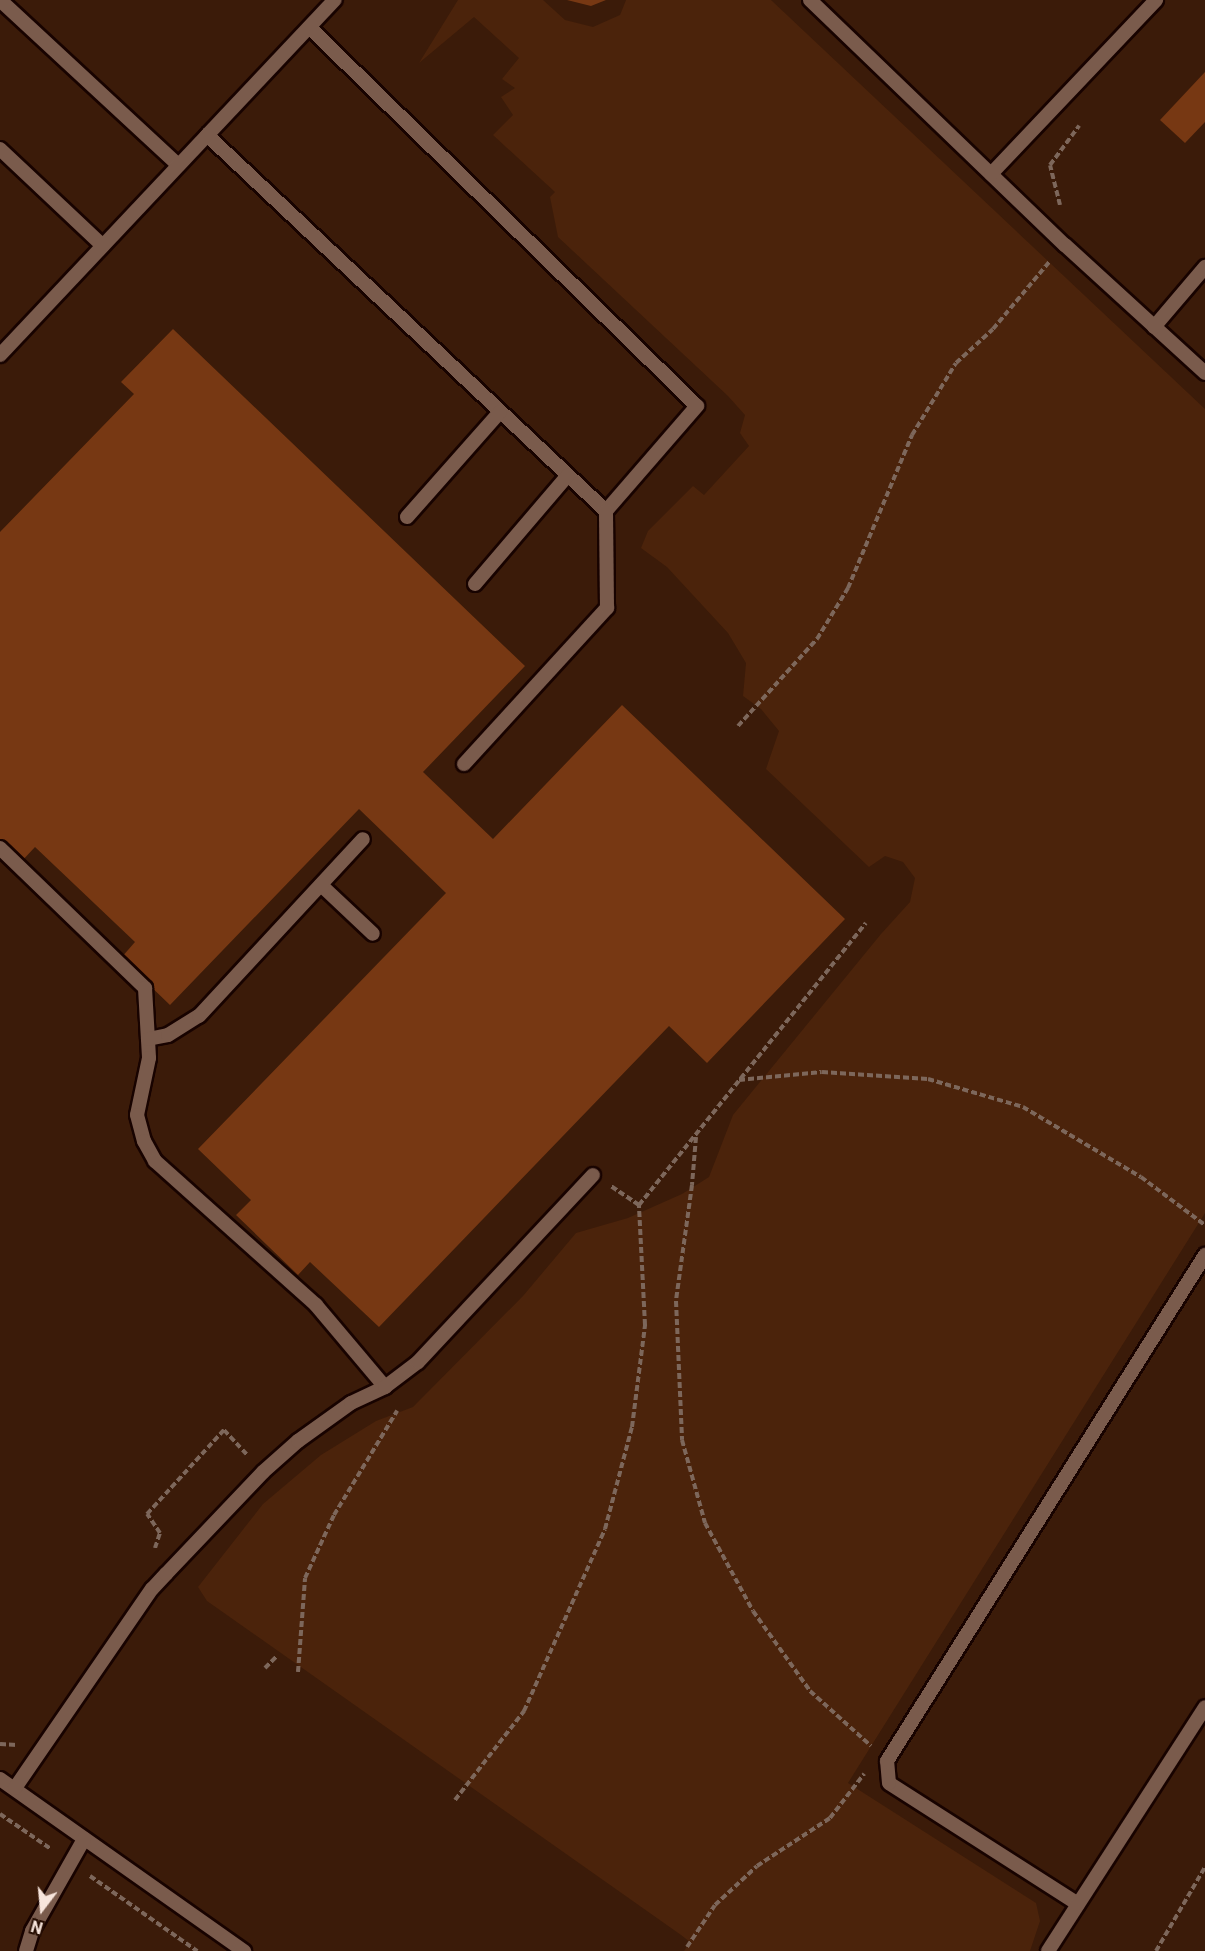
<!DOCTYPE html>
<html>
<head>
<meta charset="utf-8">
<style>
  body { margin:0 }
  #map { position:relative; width:1205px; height:1951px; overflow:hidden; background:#31180a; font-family:Roboto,sans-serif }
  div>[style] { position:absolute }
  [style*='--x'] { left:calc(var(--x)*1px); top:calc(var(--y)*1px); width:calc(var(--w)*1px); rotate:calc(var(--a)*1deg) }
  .built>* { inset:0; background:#3b1b09; transform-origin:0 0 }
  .green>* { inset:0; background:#4b230b }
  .building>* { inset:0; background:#773813 }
  .path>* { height:4px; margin-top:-2px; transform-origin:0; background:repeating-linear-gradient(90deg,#7d675b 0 6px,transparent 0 9px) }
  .roads { filter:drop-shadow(2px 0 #180300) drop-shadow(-2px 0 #180300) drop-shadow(0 2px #180300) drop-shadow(0 -2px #180300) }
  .service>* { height:14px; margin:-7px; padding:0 7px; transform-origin:7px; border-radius:7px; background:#7a5b4c }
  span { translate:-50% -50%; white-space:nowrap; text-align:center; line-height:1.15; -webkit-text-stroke:4.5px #270e03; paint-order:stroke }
  .north { position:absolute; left:12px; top:1879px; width:60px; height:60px; -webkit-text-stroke:4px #270e03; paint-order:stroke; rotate:196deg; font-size:16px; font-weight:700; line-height:24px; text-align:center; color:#f7e5dc }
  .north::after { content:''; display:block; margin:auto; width:21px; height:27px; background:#f7e5dc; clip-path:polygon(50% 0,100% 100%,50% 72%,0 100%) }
</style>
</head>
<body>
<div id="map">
  <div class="built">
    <i style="left:0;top:0;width:1205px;height:1951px"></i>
  </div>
  <div class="green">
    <i style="clip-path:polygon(458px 0,543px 0,565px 20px,593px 27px,620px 15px,626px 0,771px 0,1205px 409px,1205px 1213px,848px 1783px,1036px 1903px,1040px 1921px,1030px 1951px,684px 1951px,690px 1942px,681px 1935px,207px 1601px,198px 1587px,263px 1504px,321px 1455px,376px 1421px,413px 1407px,523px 1296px,576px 1233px,628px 1218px,682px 1194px,709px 1177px,733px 1115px,881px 934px,910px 902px,915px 878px,903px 862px,885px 856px,869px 867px,766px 769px,779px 731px,761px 709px,743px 696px,746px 663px,728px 633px,667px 567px,641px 548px,648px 531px,693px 486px,704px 495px,749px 446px,740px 433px,745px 415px,728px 396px,558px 237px,550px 197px,555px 192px,493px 135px,513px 115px,501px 97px,515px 88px,502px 79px,519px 58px,474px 17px,419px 63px)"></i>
  </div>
  <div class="building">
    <i style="clip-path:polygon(567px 0,606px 0,591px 6px)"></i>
    <i style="clip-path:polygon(1205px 72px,1205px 122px,1185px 143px,1160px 120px)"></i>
    <i style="clip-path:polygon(173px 329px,525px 666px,423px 772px,493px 839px,622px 705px,845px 919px,707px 1063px,669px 1026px,379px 1327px,310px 1262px,298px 1275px,236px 1215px,251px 1200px,198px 1149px,446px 893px,359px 809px,170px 1005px,121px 958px,135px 942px,35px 847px,21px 862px,0 842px,0 532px,134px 394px,121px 382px)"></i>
  </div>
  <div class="path">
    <i style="--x:1060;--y:205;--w:41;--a:-104"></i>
    <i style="--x:1050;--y:165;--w:49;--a:-53.4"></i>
    <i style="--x:738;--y:726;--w:118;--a:-47.8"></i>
    <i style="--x:817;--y:639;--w:60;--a:-58.7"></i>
    <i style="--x:848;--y:588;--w:166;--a:-67.3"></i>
    <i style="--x:912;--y:435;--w:84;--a:-58.6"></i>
    <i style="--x:956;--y:363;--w:50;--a:-42.6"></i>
    <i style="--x:993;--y:329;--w:89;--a:-50"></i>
    <i style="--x:739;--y:1080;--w:83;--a:-5.5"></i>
    <i style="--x:822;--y:1072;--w:106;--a:3.8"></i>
    <i style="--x:928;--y:1079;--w:99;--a:16.4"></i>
    <i style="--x:1023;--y:1107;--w:137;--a:30.7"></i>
    <i style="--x:1141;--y:1177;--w:80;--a:36.9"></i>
    <i style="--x:696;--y:1137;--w:48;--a:94.8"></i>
    <i style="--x:692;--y:1185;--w:117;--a:97.9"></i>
    <i style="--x:676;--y:1301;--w:139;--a:87.5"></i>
    <i style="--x:682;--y:1440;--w:86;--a:74.5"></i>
    <i style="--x:705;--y:1523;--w:100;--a:61.4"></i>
    <i style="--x:753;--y:1611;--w:98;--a:54.5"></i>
    <i style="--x:810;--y:1691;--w:82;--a:42"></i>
    <i style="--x:639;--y:1205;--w:362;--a:-51.2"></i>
    <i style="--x:155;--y:1548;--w:16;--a:-72"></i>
    <i style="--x:160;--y:1533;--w:23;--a:-124"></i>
    <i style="--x:147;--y:1514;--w:114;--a:-47.5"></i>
    <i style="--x:224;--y:1430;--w:34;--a:47"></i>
    <i style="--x:265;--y:1668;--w:16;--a:-45"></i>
    <i style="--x:298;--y:1672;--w:94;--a:-85.7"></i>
    <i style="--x:305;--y:1578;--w:69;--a:-65.3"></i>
    <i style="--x:334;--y:1515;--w:122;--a:-58.8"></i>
    <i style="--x:0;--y:1744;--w:17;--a:3"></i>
    <i style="--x:455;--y:1800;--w:113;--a:-52.2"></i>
    <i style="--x:524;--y:1711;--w:199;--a:-66"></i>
    <i style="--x:605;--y:1529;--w:106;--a:-75.2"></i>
    <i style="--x:632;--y:1427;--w:103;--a:-82.7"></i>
    <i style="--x:645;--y:1325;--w:120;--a:-92.9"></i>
    <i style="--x:639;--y:1205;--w:34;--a:-146"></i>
    <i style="--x:0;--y:1814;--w:62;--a:34.5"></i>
    <i style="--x:90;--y:1876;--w:131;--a:35"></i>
    <i style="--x:687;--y:1947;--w:50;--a:-56.3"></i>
    <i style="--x:715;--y:1905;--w:57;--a:-42.9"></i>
    <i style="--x:757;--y:1866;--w:87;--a:-33.3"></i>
    <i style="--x:830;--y:1818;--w:56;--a:-52.3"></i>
    <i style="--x:1156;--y:1951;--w:97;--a:-59.7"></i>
  </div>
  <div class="roads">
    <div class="service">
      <i style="--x:0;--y:0;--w:243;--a:42.8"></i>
      <i style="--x:810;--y:0;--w:354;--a:43.9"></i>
      <i style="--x:1065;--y:245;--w:190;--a:42.4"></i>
      <i style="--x:207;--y:135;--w:548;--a:43.3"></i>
      <i style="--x:606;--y:511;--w:139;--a:-49.1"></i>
      <i style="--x:697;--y:406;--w:542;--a:-135.67"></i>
      <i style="--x:0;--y:149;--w:141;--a:43.3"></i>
      <i style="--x:991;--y:174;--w:240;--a:-46.5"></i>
      <i style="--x:1154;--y:327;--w:79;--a:-49.6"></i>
      <i style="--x:0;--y:355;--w:488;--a:-46.7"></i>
      <i style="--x:407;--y:517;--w:140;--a:-48.5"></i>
      <i style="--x:475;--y:584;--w:143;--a:-49.5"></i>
      <i style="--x:464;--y:764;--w:212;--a:-47.5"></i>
      <i style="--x:607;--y:608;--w:97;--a:-90.6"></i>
      <i style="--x:0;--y:848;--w:202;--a:44"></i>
      <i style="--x:145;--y:988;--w:70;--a:86.7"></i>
      <i style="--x:149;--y:1058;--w:58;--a:101.9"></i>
      <i style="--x:137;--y:1115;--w:27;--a:75"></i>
      <i style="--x:144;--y:1141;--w:23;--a:61"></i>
      <i style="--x:155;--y:1161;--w:216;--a:41.8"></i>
      <i style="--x:316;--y:1305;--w:107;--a:49.9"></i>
      <i style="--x:321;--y:885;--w:71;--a:43.3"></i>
      <i style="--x:148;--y:1039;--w:20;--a:-11"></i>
      <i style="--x:168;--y:1035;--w:36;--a:-32"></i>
      <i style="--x:199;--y:1016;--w:241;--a:-47.2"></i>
      <i style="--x:0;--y:1779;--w:299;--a:35.2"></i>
      <i style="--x:15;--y:1788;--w:242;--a:-55.5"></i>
      <i style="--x:152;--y:1589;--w:21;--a:-47"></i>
      <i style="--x:166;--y:1574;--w:141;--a:-46.4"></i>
      <i style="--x:263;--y:1472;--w:47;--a:-41.5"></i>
      <i style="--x:298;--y:1441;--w:65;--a:-35.6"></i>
      <i style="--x:351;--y:1403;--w:38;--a:-25"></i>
      <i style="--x:385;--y:1387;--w:41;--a:-37.1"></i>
      <i style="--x:418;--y:1362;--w:256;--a:-46.9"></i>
      <i style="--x:1078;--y:1904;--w:224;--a:-147.4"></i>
      <i style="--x:889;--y:1783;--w:22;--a:-95"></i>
      <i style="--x:887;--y:1761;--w:598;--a:-57.85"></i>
      <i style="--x:26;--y:1951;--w:21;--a:-73"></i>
      <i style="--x:32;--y:1931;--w:106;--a:-60.5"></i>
      <i style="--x:1048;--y:1951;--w:290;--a:-57.2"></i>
    </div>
  </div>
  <div class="north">N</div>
</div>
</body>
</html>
